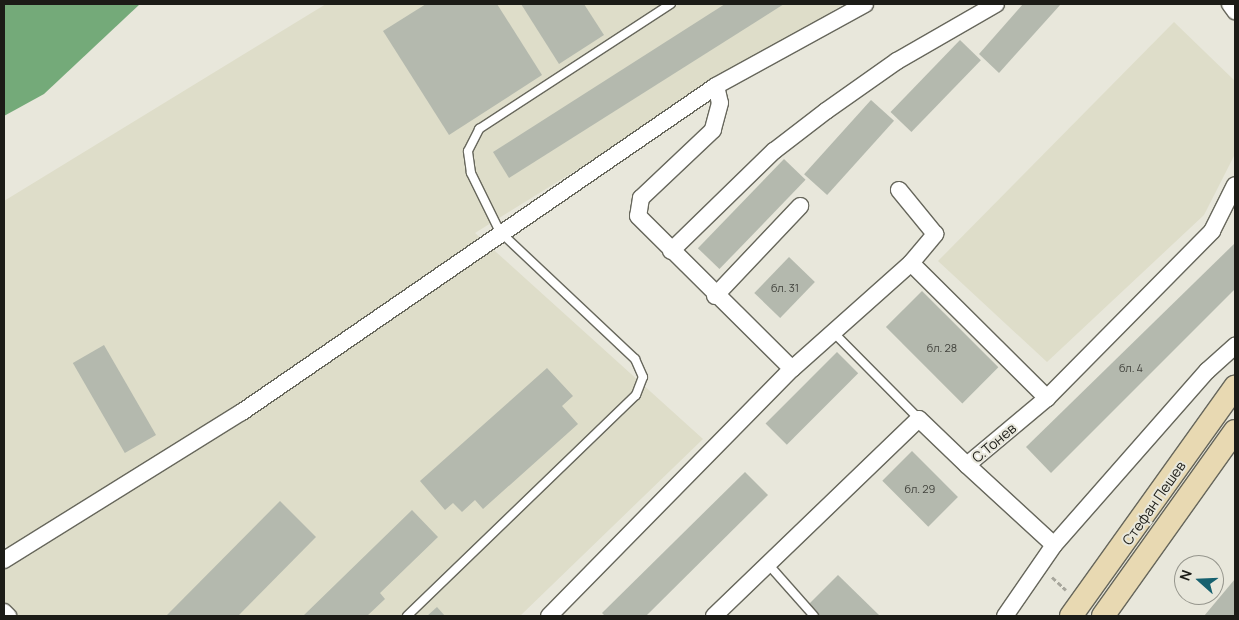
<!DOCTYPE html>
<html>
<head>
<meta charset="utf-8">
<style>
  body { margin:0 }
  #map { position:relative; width:1239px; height:620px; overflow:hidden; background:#e8e7db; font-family:Manrope,sans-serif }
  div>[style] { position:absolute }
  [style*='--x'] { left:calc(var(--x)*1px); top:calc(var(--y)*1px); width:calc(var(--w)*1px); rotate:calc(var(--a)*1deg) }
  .built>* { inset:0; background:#deddc9 }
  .water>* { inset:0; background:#74aa79 }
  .building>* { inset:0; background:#b4b9ae; transform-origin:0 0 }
  .path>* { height:3px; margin-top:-1.5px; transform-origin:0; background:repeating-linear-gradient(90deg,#a7a69c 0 5px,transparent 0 7.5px) }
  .roads { filter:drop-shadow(1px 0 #67675c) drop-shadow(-1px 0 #67675c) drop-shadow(0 1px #67675c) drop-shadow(0 -1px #67675c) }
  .service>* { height:8px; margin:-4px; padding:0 4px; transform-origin:4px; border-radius:4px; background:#fff }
  .minor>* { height:16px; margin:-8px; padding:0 8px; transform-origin:8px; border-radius:8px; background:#fff }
  .secondary>* { height:22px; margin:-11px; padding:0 11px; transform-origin:11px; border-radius:11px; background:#e8d9b2 }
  span { translate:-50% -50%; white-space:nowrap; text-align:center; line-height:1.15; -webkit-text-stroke:4px #e8e7db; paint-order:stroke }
  .number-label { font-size:11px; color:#42433d }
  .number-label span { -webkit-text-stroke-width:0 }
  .street-label { font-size:14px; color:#1c1c17 }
  .frame { position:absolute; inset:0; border:5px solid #1c1c17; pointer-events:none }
  .north { position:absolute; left:1174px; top:555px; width:50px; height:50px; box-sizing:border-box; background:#e8e7db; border:1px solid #96968d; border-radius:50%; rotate:290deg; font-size:14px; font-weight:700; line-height:20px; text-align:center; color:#1c1c17 }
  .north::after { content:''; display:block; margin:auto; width:18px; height:22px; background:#17616f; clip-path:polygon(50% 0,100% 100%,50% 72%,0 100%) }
</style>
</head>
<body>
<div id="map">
  <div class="built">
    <i style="clip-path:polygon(326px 4px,844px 4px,475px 233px,703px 439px,520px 616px,8px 616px,4px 612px,4px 560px,12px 555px,4px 541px,4px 201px)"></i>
    <i style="clip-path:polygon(1174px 22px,1235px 81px,1235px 154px,1204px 215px,1047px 362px,938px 261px)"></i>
  </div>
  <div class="water">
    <i style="clip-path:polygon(4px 4px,140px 4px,44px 94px,4px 116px)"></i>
  </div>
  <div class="building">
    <i style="clip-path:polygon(426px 4px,497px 4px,542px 75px,449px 135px,383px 31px)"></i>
    <i style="clip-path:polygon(521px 4px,584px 4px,604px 35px,559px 64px)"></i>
    <i style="clip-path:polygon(725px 4px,784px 4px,509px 178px,493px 152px)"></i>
    <i style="clip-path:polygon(1023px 4px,1061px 4px,999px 73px,979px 54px)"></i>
    <i style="left:960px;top:40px;width:29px;height:100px;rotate:44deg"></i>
    <i style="left:871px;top:100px;width:31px;height:100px;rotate:42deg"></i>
    <i style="left:784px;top:159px;width:30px;height:124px;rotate:44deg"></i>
    <i style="clip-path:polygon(1235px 243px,1235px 289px,1051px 473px,1026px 447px)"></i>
    <i style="left:789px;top:257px;width:36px;height:50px;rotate:44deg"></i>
    <i style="left:922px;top:291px;width:108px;height:51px;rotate:45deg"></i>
    <i style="left:104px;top:345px;width:104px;height:36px;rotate:60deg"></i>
    <i style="left:837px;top:352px;width:30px;height:101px;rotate:45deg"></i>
    <i style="clip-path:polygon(547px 368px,573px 396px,562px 406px,578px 424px,483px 509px,475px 500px,462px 512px,453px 503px,445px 510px,420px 481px)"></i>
    <i style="left:912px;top:451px;width:65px;height:42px;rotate:45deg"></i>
    <i style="clip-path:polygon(745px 472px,768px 495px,646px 616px,605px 616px,602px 613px)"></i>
    <i style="clip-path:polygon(280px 501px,316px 537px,238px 616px,166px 616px)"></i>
    <i style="clip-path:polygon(412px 510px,438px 537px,380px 593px,385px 599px,367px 616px,303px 616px)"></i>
    <i style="clip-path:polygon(838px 575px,880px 616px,819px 616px,808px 605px)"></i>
    <i style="clip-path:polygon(1235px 579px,1235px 616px,1204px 616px)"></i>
    <i style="clip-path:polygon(437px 607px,445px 616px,427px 616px)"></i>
  </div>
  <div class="path">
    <i style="--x:1052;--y:577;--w:19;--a:43"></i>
  </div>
  <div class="roads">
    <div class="service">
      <i style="--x:832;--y:331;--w:124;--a:45.3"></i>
      <i style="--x:768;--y:564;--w:69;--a:48.5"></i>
      <i style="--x:407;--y:616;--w:318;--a:-44"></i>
      <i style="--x:636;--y:395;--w:19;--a:-69"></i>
      <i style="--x:643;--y:377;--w:20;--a:-114"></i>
      <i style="--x:635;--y:359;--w:185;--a:-136.7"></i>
      <i style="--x:500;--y:232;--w:66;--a:-116.2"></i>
      <i style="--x:471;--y:173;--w:22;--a:-98"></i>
      <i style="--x:468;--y:151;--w:25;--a:-63"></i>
      <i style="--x:479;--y:129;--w:229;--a:-33.1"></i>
    </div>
    <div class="minor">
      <i style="--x:1230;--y:4;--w:9;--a:54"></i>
      <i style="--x:716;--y:86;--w:17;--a:77"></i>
      <i style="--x:720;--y:103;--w:28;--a:105"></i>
      <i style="--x:713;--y:130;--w:99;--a:136.6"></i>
      <i style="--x:641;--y:198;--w:18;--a:99"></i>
      <i style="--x:638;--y:216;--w:217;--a:44.8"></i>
      <i style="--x:671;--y:251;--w:144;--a:-44.2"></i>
      <i style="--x:774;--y:151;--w:66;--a:-37.6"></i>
      <i style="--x:826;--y:111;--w:87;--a:-35.2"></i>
      <i style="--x:897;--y:61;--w:114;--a:-29.9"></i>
      <i style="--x:911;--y:263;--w:192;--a:44.8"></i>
      <i style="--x:715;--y:296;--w:124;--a:-46.6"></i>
      <i style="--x:967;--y:465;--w:118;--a:42.6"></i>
      <i style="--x:4;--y:560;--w:280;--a:-31.9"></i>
      <i style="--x:242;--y:412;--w:575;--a:-34.52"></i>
      <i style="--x:716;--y:86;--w:170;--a:-28.8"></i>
      <i style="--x:4;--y:612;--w:6;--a:45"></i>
      <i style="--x:549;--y:616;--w:346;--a:-45.5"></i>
      <i style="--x:792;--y:369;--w:159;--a:-41.7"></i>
      <i style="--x:911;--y:263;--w:38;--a:-50"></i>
      <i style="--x:935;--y:234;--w:57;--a:-129.3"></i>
      <i style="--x:714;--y:616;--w:284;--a:-43.9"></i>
      <i style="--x:919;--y:419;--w:66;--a:43.8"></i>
      <i style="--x:967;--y:465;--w:104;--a:-39.9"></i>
      <i style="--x:1047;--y:398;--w:235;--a:-45.3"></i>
      <i style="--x:1212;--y:231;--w:51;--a:-63.4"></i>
      <i style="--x:1005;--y:616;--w:86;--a:-55.4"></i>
      <i style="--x:1054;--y:545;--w:232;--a:-48.7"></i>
      <i style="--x:1207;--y:371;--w:38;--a:-42"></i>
    </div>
    <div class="secondary">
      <i style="--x:1071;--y:616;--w:282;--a:-54.4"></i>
      <i style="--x:1103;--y:616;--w:227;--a:-54.5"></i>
    </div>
  </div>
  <div class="number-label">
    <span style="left:785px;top:288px">бл. 31</span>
    <span style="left:942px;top:348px">бл. 28</span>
    <span style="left:1131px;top:368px">бл. 4</span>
    <span style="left:920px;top:489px">бл. 29</span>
  </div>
  <div class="street-label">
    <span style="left:994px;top:443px;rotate:-40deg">С.Тонев</span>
    <span style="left:1154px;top:503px;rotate:-55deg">Стефан Пешев</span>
  </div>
  <div class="frame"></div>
  <div class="north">N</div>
</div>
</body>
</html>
